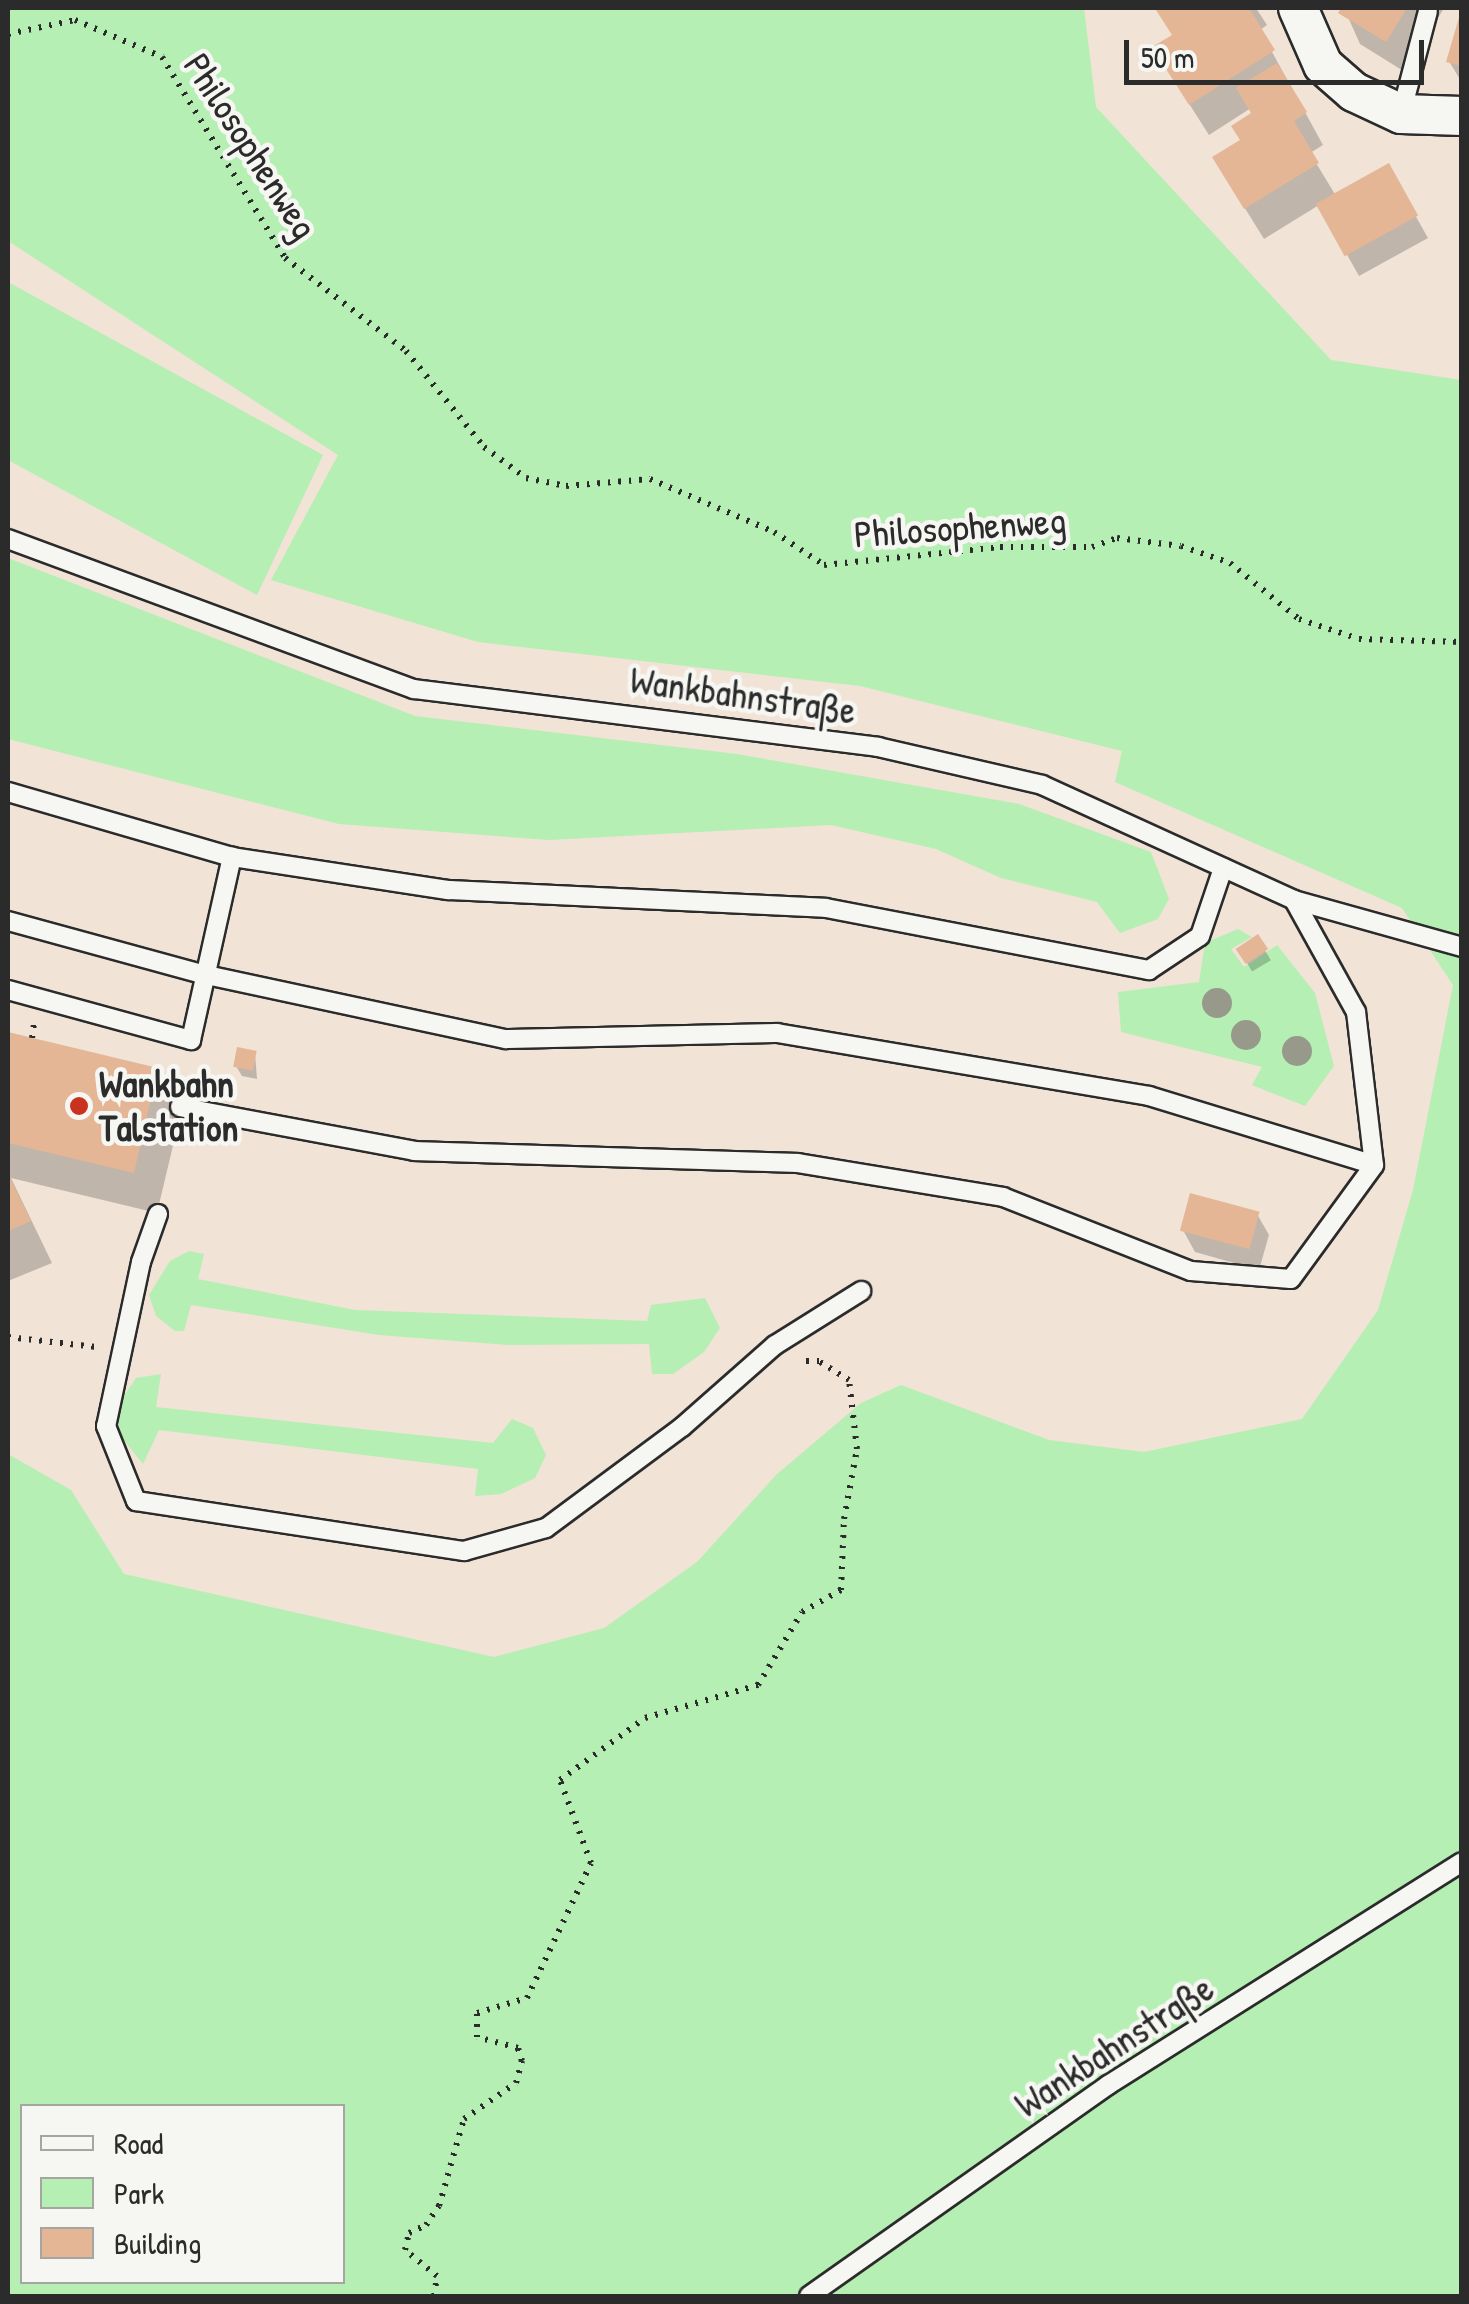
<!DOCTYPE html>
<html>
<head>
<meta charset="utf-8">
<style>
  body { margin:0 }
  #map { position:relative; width:1469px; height:2304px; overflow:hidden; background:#f1e3d6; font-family:"Patrick Hand",sans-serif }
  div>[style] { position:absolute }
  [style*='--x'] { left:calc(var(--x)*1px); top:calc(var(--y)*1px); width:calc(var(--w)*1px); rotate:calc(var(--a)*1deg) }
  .green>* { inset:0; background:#b5efb3 }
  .shadow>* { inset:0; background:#0003; transform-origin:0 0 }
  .building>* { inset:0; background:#e4b695; transform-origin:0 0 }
  .path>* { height:6px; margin-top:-3px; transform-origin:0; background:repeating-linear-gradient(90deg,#2b2b2b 0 2.5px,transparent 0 10.5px) }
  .roads { filter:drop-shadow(2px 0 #2b2b2b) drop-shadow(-2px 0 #2b2b2b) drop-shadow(0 2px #2b2b2b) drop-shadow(0 -2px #2b2b2b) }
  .lane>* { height:18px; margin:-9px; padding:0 9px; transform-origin:9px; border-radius:9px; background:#f6f6f2 }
  .street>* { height:38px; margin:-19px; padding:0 19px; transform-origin:19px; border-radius:19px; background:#f6f6f2 }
  .trees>* { width:30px; height:30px; margin:-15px; border-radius:50%; background:#97998b }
  .dots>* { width:28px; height:28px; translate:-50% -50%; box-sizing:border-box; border:5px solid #f6f6f2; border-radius:50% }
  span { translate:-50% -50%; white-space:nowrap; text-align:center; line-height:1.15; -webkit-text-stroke:9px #f6f6f2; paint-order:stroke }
  .street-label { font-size:38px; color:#2b2b2b }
  .poi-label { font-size:38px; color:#2b2b2b; font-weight:700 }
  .left { translate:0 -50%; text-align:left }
  .frame { position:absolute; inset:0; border:10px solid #2b2b2b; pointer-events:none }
  .legend { position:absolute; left:20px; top:2104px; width:325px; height:180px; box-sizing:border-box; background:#f6f6f2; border:2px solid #a5a5a2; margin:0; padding:12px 18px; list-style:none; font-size:30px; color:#2b2b2b }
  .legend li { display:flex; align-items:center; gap:20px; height:50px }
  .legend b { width:50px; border:2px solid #a5a5a2 }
  .scale { position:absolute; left:1124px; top:40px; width:300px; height:45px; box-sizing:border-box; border:5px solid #2b2b2b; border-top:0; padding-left:12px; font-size:30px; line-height:35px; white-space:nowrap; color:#2b2b2b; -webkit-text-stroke:8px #f6f6f2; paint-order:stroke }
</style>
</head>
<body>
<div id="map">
  <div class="green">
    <i style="clip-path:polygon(evenodd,8px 8px,1084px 8px,1096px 107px,1331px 360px,1461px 380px,1461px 2296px,8px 2296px,8px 1454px,71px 1490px,124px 1574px,494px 1657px,604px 1628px,697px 1562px,776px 1475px,861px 1403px,901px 1385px,1049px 1440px,1144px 1452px,1302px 1419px,1378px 1310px,1413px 1190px,1453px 985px,1402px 908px,1115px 782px,1122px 751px,860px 686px,478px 642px,271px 580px,338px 455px,8px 241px,8px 8px,22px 2106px,342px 2106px,342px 2282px,22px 2282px,22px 2106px)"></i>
    <i style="clip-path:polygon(8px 282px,323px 455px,257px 595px,8px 460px)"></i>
    <i style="clip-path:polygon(8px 558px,415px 716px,737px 754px,1019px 804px,1151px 852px,1169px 899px,1158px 919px,1120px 933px,1097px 902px,1001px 878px,936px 849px,831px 825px,549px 840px,339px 824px,8px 739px)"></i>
    <i style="clip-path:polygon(1238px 929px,1252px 937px,1231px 949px,1244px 967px,1277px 945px,1315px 993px,1334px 1066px,1305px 1106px,1252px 1085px,1262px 1067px,1121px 1032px,1118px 992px,1199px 982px,1205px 943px)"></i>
    <i style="clip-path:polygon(189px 1251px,204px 1254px,198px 1279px,355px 1310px,647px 1321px,651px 1305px,705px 1298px,720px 1328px,704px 1352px,673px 1374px,652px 1374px,649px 1344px,508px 1345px,379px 1335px,191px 1305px,184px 1331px,175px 1331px,156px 1316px,149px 1295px,170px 1261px)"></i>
    <i style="clip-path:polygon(161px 1374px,156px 1407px,493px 1443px,512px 1419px,533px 1428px,546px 1455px,535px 1478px,501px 1494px,475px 1496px,478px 1469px,159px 1430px,143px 1464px,114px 1428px,117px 1406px,136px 1378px)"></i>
  </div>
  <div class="shadow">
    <i style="clip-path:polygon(1164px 8px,1256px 8px,1267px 25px,1260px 30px,1323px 145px,1310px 153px,1336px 196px,1388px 167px,1428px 238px,1359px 276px,1319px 205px,1264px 239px,1233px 189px,1254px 115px,1251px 108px,1209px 135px,1174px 80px,1175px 37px,1160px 11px)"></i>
    <i style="clip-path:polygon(1344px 8px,1444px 8px,1405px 72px,1360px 44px)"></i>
    <i style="clip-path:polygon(1462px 19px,1462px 83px,1449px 61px)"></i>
    <i style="left:1257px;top:937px;width:27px;height:22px;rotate:59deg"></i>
    <i style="clip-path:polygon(8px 1035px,157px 1070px,181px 1112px,157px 1213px,11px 1178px,52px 1263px,8px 1281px)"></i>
    <i style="clip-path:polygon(255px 1053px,257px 1079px,242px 1076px,236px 1066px)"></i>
    <i style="clip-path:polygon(1257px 1214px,1269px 1235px,1259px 1270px,1195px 1252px,1183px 1230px)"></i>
  </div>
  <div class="building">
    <i style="clip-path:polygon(1249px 8px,1275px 50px,1189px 105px,1152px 47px,1172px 35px,1156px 10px)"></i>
    <i style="clip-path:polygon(1341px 8px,1407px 8px,1386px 42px,1338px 13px)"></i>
    <i style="clip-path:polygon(1460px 14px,1462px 14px,1462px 66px,1446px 62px)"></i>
    <i style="clip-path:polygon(1277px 63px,1307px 112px,1294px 121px,1319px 163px,1244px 209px,1212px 157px,1240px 140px,1231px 126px,1251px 113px,1236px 88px)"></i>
    <i style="left:1389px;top:163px;width:60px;height:84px;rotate:61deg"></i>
    <i style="left:1258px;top:934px;width:18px;height:27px;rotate:56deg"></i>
    <i style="clip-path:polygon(8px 1032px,158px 1068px,134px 1173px,8px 1143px)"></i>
    <i style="left:237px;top:1047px;width:20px;height:20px;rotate:11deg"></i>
    <i style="clip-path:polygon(8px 1174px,31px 1221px,8px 1231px)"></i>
    <i style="left:1190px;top:1193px;width:72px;height:39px;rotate:15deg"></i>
  </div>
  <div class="path">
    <i style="--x:8;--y:34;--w:68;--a:-11.8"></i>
    <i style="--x:75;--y:20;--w:95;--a:23"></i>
    <i style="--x:162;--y:57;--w:236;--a:58.5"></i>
    <i style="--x:285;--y:258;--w:153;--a:37.5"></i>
    <i style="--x:406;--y:351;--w:124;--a:50.9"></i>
    <i style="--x:484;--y:447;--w:52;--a:36.4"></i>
    <i style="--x:526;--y:478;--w:41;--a:11.3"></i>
    <i style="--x:566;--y:486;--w:84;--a:-4.8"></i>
    <i style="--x:650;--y:479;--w:135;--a:23.1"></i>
    <i style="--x:774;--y:532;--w:60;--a:33.4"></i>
    <i style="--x:824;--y:565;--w:177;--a:-5.8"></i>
    <i style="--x:1000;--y:547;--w:92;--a:0"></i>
    <i style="--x:1092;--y:547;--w:27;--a:-20"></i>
    <i style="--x:1117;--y:538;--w:64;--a:7.1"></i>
    <i style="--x:1181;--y:546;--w:52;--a:19.1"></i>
    <i style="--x:1230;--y:563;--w:89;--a:39.1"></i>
    <i style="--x:1299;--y:619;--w:63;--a:18.4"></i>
    <i style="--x:1359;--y:639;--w:103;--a:1.7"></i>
    <i style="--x:32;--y:1038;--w:14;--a:-82"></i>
    <i style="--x:8;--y:1337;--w:89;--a:6.5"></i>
    <i style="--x:434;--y:2296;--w:20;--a:-81"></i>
    <i style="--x:437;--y:2276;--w:41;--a:-140.9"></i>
    <i style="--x:405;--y:2250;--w:17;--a:-77"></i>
    <i style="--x:409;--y:2233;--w:19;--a:-25"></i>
    <i style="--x:426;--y:2225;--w:23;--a:-56"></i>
    <i style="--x:439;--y:2206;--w:91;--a:-74"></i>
    <i style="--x:464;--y:2119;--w:63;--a:-34.7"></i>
    <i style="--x:516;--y:2083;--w:23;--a:-75"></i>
    <i style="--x:522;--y:2061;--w:14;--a:-107"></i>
    <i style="--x:518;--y:2048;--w:42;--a:-165"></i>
    <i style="--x:477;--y:2037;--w:24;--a:-90"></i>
    <i style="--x:477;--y:2013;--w:52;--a:-16.7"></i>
    <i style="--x:527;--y:1998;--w:149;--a:-64.6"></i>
    <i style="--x:591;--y:1863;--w:89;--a:-110.5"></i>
    <i style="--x:560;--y:1780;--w:105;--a:-36.1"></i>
    <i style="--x:645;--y:1718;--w:118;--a:-16.3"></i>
    <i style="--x:758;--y:1685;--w:85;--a:-58.9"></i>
    <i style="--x:802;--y:1612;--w:45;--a:-29.4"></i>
    <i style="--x:841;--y:1590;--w:71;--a:-87.6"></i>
    <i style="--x:844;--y:1519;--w:71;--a:-79.5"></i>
    <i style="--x:857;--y:1449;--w:69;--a:-96.6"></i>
    <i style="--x:849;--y:1380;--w:36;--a:-148"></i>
    <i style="--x:819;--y:1361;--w:15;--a:180"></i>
  </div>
  <div class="roads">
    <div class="lane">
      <i style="--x:1401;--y:114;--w:106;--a:-75.3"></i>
      <i style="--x:8;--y:539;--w:433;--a:20.3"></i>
      <i style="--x:414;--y:689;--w:468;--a:7.1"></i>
      <i style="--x:878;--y:747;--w:168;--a:13"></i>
      <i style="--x:1042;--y:785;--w:277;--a:24.5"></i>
      <i style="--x:1294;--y:900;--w:174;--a:15.6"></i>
      <i style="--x:8;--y:792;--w:233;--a:16.2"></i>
      <i style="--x:232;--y:857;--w:219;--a:8.7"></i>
      <i style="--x:448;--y:890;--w:378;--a:2.7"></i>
      <i style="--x:826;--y:908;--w:329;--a:10.9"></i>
      <i style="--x:1149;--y:970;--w:61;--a:-33.7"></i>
      <i style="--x:1200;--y:936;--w:72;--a:-71.3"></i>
      <i style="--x:8;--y:921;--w:201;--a:15.3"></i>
      <i style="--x:202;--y:974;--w:311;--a:12.1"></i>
      <i style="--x:506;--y:1039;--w:271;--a:-1.3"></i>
      <i style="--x:777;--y:1033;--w:377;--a:9.6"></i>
      <i style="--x:1149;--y:1096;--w:235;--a:17"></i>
      <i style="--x:8;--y:990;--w:190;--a:15.3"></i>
      <i style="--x:191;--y:1040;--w:188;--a:-77.4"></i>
      <i style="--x:180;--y:1107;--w:238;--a:10.6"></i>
      <i style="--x:414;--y:1151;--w:384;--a:1.8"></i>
      <i style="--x:798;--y:1163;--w:208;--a:9.4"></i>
      <i style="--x:1003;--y:1197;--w:202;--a:21.5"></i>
      <i style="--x:1191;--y:1271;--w:100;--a:4.6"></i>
      <i style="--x:1291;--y:1279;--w:141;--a:-53.9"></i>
      <i style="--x:1374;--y:1165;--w:154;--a:-96.7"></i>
      <i style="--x:1356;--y:1012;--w:128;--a:-119"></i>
      <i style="--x:158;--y:1214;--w:51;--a:109.5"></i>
      <i style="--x:141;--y:1262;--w:168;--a:102"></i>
      <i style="--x:106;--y:1426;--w:81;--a:68.2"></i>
      <i style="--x:136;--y:1501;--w:332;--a:8.7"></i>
      <i style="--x:464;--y:1551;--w:85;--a:-15.7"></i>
      <i style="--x:546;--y:1528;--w:169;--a:-36.6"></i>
      <i style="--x:682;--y:1427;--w:124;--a:-41.4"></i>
      <i style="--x:775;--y:1345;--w:102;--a:-32.1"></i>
      <i style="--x:809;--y:2296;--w:366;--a:-35.2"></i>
      <i style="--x:1108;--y:2085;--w:418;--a:-32.2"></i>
    </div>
    <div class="street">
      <i style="--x:1298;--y:8;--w:62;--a:66.3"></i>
      <i style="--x:1323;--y:65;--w:41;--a:41.1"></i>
      <i style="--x:1354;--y:92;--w:52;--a:25.1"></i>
      <i style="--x:1401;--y:114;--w:61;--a:1.9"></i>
    </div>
  </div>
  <div class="trees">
    <i style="left:1217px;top:1003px"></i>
    <i style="left:1246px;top:1035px"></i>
    <i style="left:1297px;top:1051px"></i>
  </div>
  <div class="dots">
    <i style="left:79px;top:1106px;background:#c8321e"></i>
  </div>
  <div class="street-label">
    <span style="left:251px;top:146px;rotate:57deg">Philosophenweg</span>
    <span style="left:960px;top:527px;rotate:-4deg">Philosophenweg</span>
    <span style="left:743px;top:695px;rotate:8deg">Wankbahnstraße</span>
    <span style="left:1114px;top:2046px;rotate:-33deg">Wankbahnstraße</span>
  </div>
  <div class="poi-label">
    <span class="left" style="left:99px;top:1106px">Wankbahn<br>Talstation</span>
  </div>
  <div class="frame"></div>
  <ul class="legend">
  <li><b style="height:12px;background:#f6f6f2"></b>Road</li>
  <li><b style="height:28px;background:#b5efb3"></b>Park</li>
  <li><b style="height:28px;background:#e4b695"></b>Building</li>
  </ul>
  <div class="scale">50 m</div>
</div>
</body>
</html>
